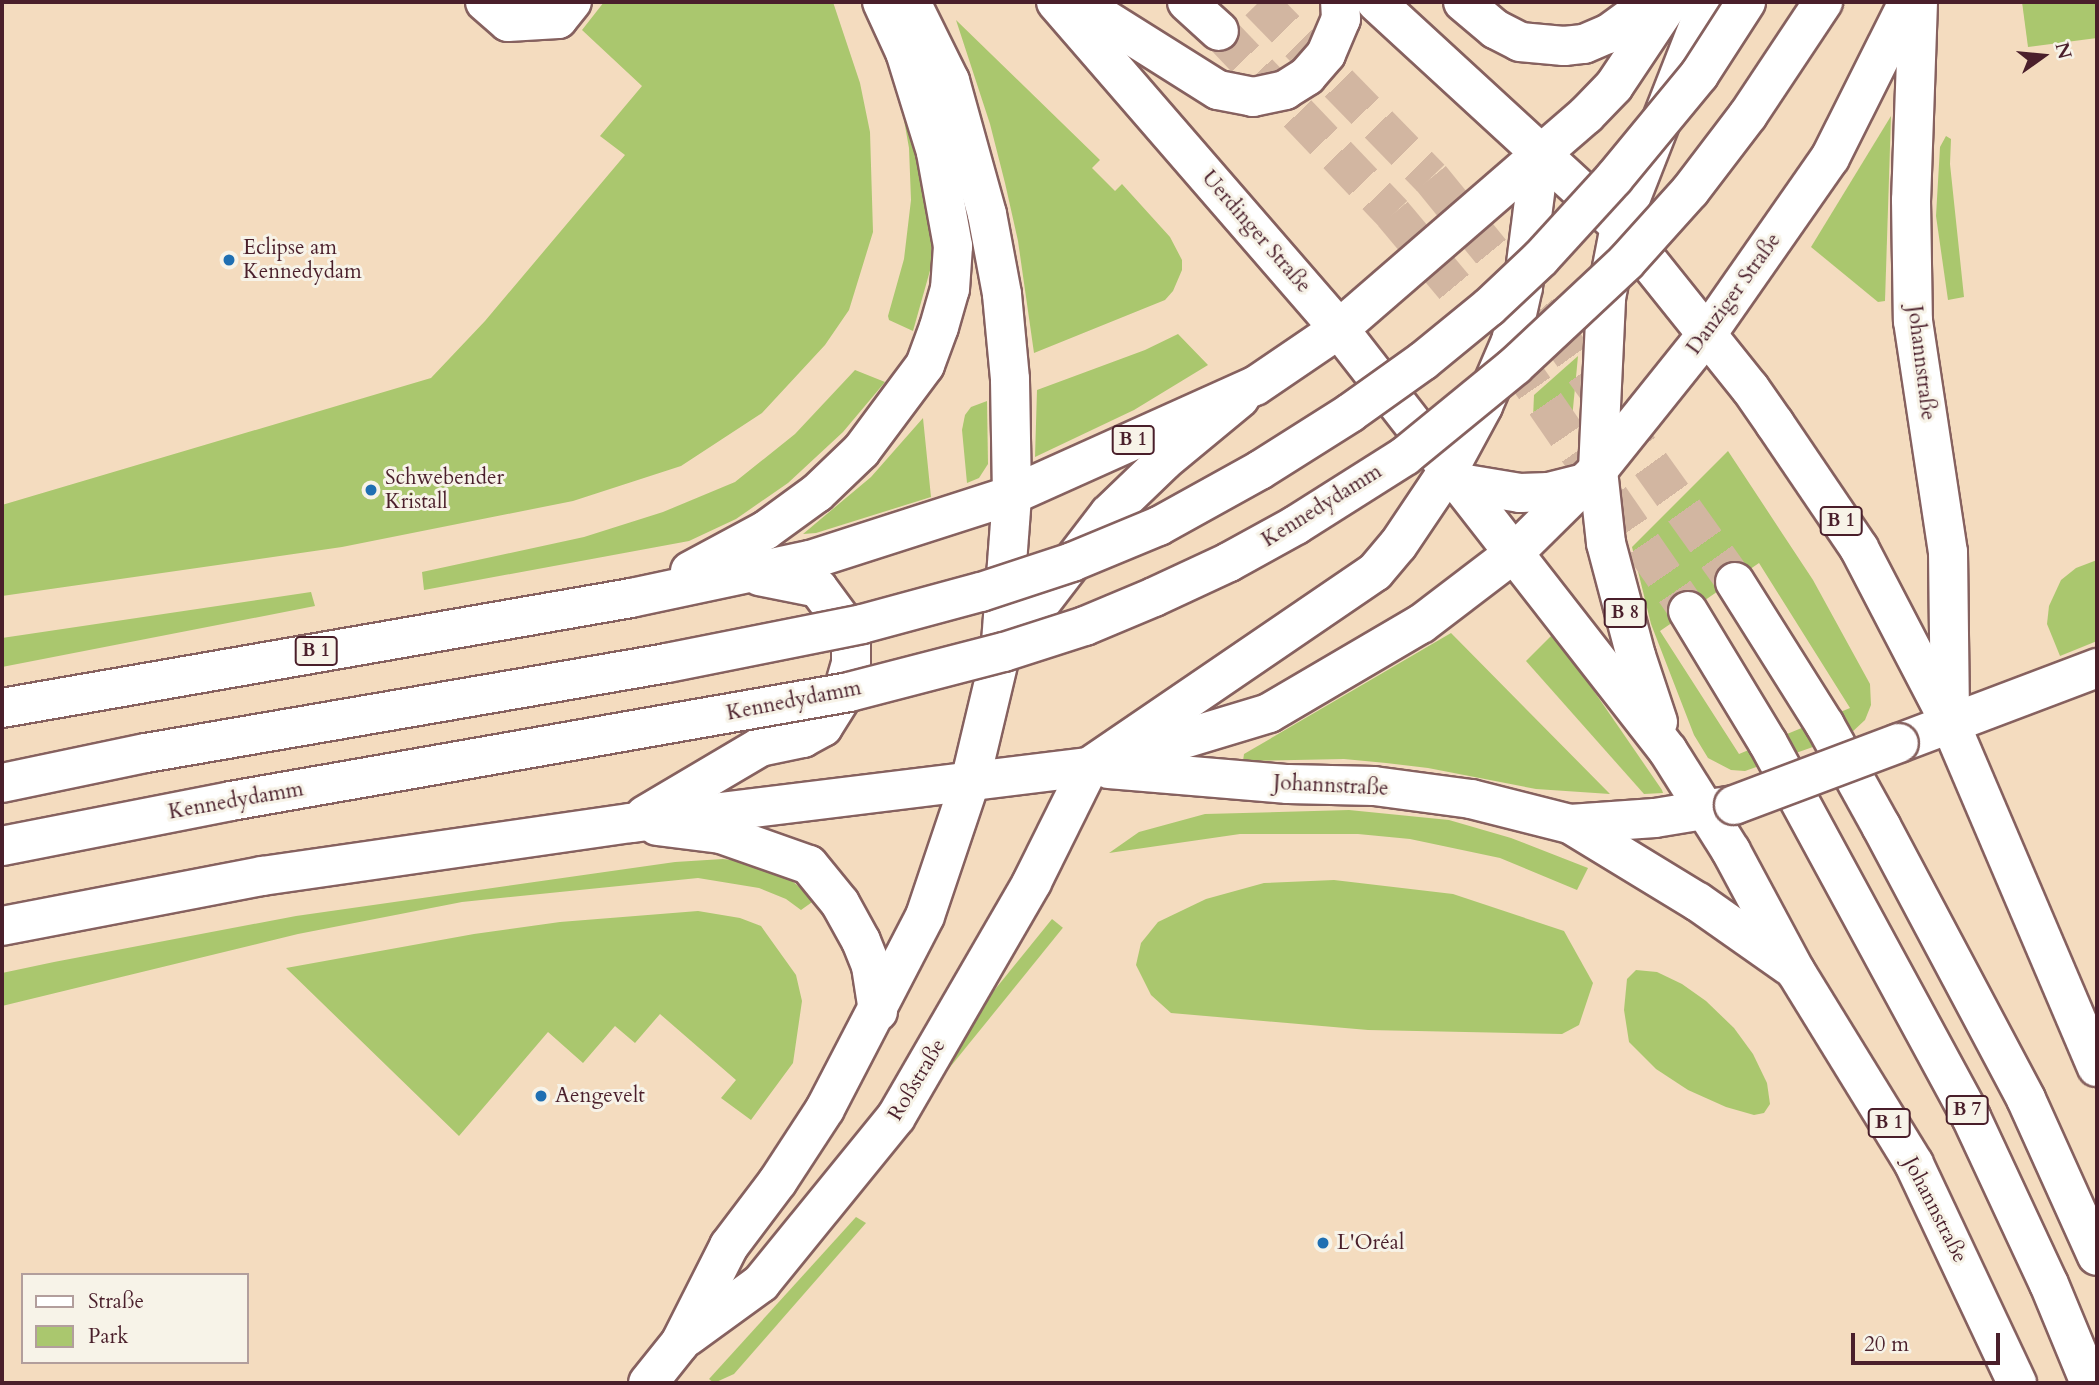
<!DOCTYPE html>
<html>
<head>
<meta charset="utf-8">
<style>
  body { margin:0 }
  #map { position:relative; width:2099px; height:1385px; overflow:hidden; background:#f4dcbf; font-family:Cardo,serif }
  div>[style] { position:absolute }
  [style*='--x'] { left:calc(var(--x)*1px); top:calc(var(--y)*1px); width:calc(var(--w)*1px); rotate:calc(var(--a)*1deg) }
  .green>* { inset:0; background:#aac76e; transform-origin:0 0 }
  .primary-tunnel>* { height:38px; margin-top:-19px; transform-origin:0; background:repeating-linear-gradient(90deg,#d2b6a1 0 38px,transparent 0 57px) }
  .roads { filter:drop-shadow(2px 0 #86615f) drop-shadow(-2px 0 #86615f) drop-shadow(0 2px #86615f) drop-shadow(0 -2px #86615f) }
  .minor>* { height:38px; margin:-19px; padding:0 19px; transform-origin:19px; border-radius:19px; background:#fff }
  .tertiary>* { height:38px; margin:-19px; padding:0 19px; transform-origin:19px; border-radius:19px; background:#fff }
  .primary>* { height:38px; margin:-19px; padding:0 19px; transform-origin:19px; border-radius:19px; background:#fff }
  .trunk>* { height:38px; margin:-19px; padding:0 19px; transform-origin:19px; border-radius:19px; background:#fff }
  .bridges { filter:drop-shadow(2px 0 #86615f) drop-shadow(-2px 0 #86615f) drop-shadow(0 2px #86615f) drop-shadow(0 -2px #86615f) }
  .minor-bridge>* { height:38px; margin:-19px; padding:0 19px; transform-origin:19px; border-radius:19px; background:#fff }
  .trunk-bridge>* { height:38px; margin:-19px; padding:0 19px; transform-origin:19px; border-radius:19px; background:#fff }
  .dots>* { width:19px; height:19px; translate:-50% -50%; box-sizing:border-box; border:4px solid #f7f3e8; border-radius:50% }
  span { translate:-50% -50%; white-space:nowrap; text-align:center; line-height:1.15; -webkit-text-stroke:6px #f7f3e8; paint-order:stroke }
  .shield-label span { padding:2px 5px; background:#f7f3e8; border:2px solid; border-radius:5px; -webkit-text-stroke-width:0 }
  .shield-label { font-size:19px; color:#4a1f2b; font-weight:700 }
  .street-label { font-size:21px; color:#4a1f2b }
  .poi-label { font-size:21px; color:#4a1f2b }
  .left { translate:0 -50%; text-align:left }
  .frame { position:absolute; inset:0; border:4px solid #4a1f2b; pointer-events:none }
  .legend { position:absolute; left:21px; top:1273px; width:228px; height:91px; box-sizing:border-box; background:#f7f3e8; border:2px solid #b29e9c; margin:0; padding:9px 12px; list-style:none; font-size:21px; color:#4a1f2b }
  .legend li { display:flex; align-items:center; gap:14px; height:35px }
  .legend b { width:35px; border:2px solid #b29e9c }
  .north { position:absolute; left:2008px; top:21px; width:70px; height:70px; -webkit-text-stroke:5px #f7f3e8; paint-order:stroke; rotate:75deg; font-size:19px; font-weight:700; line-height:28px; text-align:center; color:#4a1f2b }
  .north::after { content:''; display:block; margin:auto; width:24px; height:32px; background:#4a1f2b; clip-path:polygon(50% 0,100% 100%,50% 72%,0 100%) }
  .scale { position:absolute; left:1851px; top:1333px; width:149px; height:32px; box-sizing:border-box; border:4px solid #4a1f2b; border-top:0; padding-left:9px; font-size:21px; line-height:24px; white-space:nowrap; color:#4a1f2b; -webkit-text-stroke:5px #f7f3e8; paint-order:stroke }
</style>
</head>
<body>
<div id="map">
  <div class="green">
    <i style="clip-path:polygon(604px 2px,833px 2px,860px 83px,870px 132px,873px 232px,849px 310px,825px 345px,762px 413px,681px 466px,573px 501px,342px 547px,2px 596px,2px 505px,431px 378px,485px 321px,625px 155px,600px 136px,642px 86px,582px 30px)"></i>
    <i style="clip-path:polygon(2022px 2px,2097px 2px,2097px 38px,2028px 47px)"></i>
    <i style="clip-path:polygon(956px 20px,1100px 160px,1092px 168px,1115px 191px,1122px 184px,1170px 237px,1182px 260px,1182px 270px,1173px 291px,1165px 300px,1034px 353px,1018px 241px,1005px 183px,990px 124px)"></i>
    <i style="clip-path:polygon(911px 106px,933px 215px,931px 267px,913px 331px,889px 320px,888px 316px,904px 259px,911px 200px,909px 148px,902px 109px)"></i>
    <i style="clip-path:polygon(1891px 116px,1885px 301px,1878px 302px,1811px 247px)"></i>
    <i style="clip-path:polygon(1946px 136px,1951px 139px,1950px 164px,1964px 297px,1948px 300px,1936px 216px,1940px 147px)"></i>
    <i style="clip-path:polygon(1178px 334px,1208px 365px,1134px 410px,1035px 457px,1037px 390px,1145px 350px)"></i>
    <i style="clip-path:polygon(1578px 356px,1572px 419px,1544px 427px,1533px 418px,1534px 395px)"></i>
    <i style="clip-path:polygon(855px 370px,885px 382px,843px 432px,788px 483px,736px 519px,689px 541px,424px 590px,422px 572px,584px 537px,663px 512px,735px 482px,795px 434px)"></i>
    <i style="clip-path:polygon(987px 401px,988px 464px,979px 478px,967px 483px,962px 430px,965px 415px,971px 407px)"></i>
    <i style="clip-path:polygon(923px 418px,931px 497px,816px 533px,803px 534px,871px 477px)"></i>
    <i style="clip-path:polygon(evenodd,1728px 451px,1813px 580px,1870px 684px,1871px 705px,1865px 720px,1850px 734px,1745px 771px,1731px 770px,1708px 758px,1694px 735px,1651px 624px,1632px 547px,1728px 451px,1759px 563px,1850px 708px,1739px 754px,1660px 631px,1759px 563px)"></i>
    <i style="clip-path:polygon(2097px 560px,2097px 641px,2060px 656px,2047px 624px,2049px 606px,2061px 580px,2076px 568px)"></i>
    <i style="clip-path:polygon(311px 592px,315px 606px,2px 667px,2px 638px)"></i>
    <i style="clip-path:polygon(1451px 633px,1610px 794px,1536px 789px,1428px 768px,1386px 763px,1344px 759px,1243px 761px,1244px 754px)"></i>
    <i style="clip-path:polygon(1554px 633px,1662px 790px,1663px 793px,1644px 794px,1526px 661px)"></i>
    <i style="clip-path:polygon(1349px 810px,1449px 820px,1511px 838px,1588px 868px,1577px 890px,1500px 858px,1410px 839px,1358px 834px,1240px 834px,1109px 853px,1139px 832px,1205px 814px)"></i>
    <i style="clip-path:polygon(723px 859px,755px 863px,786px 876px,815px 900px,801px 910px,786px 899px,759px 888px,698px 878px,462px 902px,298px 934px,2px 1006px,2px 973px,54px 962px,296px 916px,675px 862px)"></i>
    <i style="clip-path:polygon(1334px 880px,1453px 894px,1564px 931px,1593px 983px,1579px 1025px,1562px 1034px,1368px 1030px,1171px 1013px,1151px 995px,1136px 965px,1141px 943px,1158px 922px,1206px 899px,1264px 883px)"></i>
    <i style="clip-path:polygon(698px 911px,740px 918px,761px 926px,796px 975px,802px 1001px,793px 1063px,751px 1120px,721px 1098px,736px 1080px,660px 1014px,635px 1043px,615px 1026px,583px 1063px,548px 1032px,459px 1136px,286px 968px,474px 934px,560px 922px)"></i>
    <i style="left:1052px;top:919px;width:14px;height:221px;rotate:39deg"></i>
    <i style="clip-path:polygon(1636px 970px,1657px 972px,1682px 984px,1706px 1001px,1734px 1028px,1753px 1054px,1767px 1083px,1770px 1104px,1764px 1113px,1754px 1115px,1726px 1107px,1688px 1090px,1656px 1069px,1629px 1042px,1624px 1010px,1627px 979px)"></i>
    <i style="clip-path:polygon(856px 1217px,866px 1223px,734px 1374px,714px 1383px,709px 1379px)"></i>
  </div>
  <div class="primary-tunnel">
    <i style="--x:1259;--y:2;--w:246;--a:45.7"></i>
    <i style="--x:1431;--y:178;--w:190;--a:50.8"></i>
    <i style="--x:1551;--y:325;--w:316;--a:54.4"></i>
    <i style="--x:1219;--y:31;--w:253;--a:46.4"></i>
    <i style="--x:1393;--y:214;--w:187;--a:50"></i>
    <i style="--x:1513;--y:357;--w:308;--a:55.4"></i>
  </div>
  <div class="roads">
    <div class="minor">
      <i style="--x:485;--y:2;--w:30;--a:41"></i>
      <i style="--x:508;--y:22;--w:50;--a:-3.4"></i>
      <i style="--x:558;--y:19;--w:22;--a:-51"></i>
      <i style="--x:1899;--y:743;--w:212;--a:-20.7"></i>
      <i style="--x:1570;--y:824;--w:85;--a:-4"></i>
      <i style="--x:1655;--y:818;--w:80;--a:-9.3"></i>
    </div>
    <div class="tertiary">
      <i style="--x:1000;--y:656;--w:179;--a:-52.5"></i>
      <i style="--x:1109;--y:514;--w:76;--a:-43.9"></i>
      <i style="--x:1164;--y:461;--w:99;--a:-39.7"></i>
      <i style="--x:657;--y:826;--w:64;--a:7.1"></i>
      <i style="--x:721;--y:834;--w:93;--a:19.4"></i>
      <i style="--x:809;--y:865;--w:49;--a:50.8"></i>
      <i style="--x:840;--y:903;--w:43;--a:61.1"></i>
      <i style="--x:861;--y:941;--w:27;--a:68"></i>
      <i style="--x:871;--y:966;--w:46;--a:81.2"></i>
      <i style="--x:687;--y:1337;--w:92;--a:-36.1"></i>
      <i style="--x:761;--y:1283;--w:214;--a:-50.9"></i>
      <i style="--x:896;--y:1117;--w:272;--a:-59.9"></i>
      <i style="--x:1032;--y:882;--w:128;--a:-63.6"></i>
      <i style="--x:648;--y:1383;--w:51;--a:-51.3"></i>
      <i style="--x:680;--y:1343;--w:109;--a:-63.2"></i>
      <i style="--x:729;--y:1246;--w:81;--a:-53"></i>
      <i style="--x:778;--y:1181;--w:86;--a:-56.9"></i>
      <i style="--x:825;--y:1109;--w:217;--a:-62.6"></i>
      <i style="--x:925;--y:916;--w:141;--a:-71.4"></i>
      <i style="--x:970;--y:782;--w:130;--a:-76.6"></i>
      <i style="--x:1000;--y:656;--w:161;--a:-85.7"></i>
      <i style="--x:1012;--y:495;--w:116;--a:-91"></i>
      <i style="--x:1010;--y:379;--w:85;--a:-95.4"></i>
      <i style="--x:1002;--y:294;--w:81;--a:-100.6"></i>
      <i style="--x:987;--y:214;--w:138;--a:-105.5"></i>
      <i style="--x:950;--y:81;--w:88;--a:-116.3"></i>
    </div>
    <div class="primary">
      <i style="--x:1056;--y:2;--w:432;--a:49.1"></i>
      <i style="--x:1339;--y:329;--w:535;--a:52.06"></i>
      <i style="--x:1668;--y:751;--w:118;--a:57.8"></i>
      <i style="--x:1731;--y:851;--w:137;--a:61.8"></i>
      <i style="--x:1796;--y:972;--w:225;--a:58.4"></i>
      <i style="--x:1914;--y:1164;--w:242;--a:64.8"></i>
      <i style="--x:1078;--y:2;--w:165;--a:32.2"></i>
      <i style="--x:1218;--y:90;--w:36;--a:11"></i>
      <i style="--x:1253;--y:97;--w:33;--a:-12"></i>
      <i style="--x:1285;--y:90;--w:26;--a:-32"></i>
      <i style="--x:1307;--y:76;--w:29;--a:-49"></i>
      <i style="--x:1326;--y:54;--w:38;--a:-67"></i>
      <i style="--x:1341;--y:19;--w:17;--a:-93"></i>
      <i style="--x:1187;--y:2;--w:43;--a:42.2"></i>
      <i style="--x:1376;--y:2;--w:331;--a:42.6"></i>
      <i style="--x:1620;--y:226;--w:208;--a:51.3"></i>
      <i style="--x:1750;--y:388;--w:44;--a:55.2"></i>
      <i style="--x:1775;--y:424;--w:150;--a:55.9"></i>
      <i style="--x:1859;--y:548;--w:197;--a:62.5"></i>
      <i style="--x:1950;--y:723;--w:374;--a:66.9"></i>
      <i style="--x:1463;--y:2;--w:42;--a:40.2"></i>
      <i style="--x:1495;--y:29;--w:28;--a:27"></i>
      <i style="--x:1520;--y:42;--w:44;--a:5.2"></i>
      <i style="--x:1564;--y:46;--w:20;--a:-6"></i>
      <i style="--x:1584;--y:44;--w:26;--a:-23"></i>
      <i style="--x:1608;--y:34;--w:36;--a:-36"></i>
      <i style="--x:1637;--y:13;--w:14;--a:-54"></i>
      <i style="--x:1918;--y:2;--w:198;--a:92"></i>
      <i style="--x:1911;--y:200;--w:121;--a:89.1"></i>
      <i style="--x:1913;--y:321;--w:234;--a:81.4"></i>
      <i style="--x:1948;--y:552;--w:162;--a:89.3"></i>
      <i style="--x:1460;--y:483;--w:61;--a:9.5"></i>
      <i style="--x:1520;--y:493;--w:29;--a:-2"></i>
      <i style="--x:1549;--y:492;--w:34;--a:-14"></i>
      <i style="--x:690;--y:571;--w:86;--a:-28.3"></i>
      <i style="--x:766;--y:530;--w:63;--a:-36"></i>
      <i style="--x:817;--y:493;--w:61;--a:-43.7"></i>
      <i style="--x:861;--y:451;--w:107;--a:-53.3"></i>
      <i style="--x:925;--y:365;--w:40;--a:-69.8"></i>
      <i style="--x:939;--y:327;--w:40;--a:-74"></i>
      <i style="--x:950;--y:289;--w:43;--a:-86"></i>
      <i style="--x:953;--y:246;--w:96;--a:-100.3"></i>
      <i style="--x:936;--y:152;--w:105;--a:-107.2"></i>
      <i style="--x:905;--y:52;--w:55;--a:-114.7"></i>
      <i style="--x:1735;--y:582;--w:169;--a:57.8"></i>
      <i style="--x:1825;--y:725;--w:115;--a:61"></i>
      <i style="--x:1881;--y:826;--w:309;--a:62"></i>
      <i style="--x:2026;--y:1099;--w:172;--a:65.7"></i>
      <i style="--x:631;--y:598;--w:183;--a:-12"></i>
      <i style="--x:810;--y:560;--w:212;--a:-17.8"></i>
      <i style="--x:1012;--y:495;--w:266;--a:-24.2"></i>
      <i style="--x:1255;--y:386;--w:102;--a:-34.2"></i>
      <i style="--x:1339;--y:329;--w:327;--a:-40.9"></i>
      <i style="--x:1586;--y:115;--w:40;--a:-46"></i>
      <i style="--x:1614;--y:86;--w:101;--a:-56.3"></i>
      <i style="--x:1688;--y:611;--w:154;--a:58.8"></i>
      <i style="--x:1768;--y:743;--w:426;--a:61.5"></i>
      <i style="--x:1971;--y:1117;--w:184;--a:65"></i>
      <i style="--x:2049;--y:1284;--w:107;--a:67.5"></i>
      <i style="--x:1658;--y:722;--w:70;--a:-108.4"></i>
      <i style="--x:1636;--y:656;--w:117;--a:-104.9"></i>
      <i style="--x:1606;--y:543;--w:73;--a:-96.3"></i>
      <i style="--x:1598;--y:470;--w:172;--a:-87.3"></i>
      <i style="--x:1606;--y:298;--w:73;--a:-79"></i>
      <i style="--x:1620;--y:226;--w:241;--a:-68.6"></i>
      <i style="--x:1127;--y:756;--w:148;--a:-16.8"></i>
      <i style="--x:1269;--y:713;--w:176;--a:-30.4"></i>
      <i style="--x:1421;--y:624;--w:116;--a:-37.3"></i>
      <i style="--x:1513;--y:554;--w:120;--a:-44.7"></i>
      <i style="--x:1598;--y:470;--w:174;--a:-51.3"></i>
      <i style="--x:1707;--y:334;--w:215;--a:-55.1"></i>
      <i style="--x:1830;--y:158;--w:174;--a:-63.4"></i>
      <i style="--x:1109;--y:769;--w:180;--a:4.8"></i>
      <i style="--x:1288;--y:784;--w:86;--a:1.3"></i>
      <i style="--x:1374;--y:786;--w:98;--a:7.6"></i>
      <i style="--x:1471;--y:799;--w:102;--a:14.2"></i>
      <i style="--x:1570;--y:824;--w:150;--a:31.4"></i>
      <i style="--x:1698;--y:902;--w:111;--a:35.1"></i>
      <i style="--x:645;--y:815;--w:134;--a:-30.6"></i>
      <i style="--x:760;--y:747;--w:44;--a:-11.8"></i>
      <i style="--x:803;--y:738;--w:23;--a:-29"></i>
      <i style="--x:823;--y:727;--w:34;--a:-58"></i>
      <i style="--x:841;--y:698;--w:36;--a:-74"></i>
      <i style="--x:851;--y:663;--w:20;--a:-90"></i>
      <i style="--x:851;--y:643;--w:22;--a:-111"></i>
      <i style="--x:843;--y:622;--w:42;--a:-126.3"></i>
      <i style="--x:818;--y:588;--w:60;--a:-168.5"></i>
      <i style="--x:631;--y:823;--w:461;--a:-7"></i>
      <i style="--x:1089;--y:767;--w:346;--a:-34.3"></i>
      <i style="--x:1375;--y:572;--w:35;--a:-50"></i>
      <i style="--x:1398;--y:545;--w:92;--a:-56.1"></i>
      <i style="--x:1449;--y:469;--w:72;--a:-61.6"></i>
      <i style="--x:1483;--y:406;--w:71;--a:-66.7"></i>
      <i style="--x:1511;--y:341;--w:55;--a:-77.5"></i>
      <i style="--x:1523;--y:287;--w:133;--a:-82.7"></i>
    </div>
    <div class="trunk">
      <i style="--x:2;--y:708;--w:639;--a:-9.92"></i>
      <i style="--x:2;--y:926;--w:265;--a:-10.9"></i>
      <i style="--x:262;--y:876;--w:373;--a:-8.2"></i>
    </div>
  </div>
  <div class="bridges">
    <div class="minor-bridge">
      <i style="--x:1734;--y:805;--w:176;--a:-20.6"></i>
    </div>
    <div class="trunk-bridge">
      <i style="--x:2;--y:783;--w:147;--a:-11.8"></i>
      <i style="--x:146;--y:753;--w:529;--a:-9.8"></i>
      <i style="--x:667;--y:663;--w:199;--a:-11.3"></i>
      <i style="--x:862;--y:624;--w:123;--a:-15.1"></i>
      <i style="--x:981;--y:592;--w:96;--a:-18.2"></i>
      <i style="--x:1072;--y:562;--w:94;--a:-22.5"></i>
      <i style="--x:1159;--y:526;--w:115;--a:-29"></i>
      <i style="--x:1260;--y:470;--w:107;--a:-32.3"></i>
      <i style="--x:1350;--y:413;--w:90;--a:-35.5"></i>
      <i style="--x:1423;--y:361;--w:85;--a:-39.3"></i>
      <i style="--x:1489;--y:307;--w:71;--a:-43.3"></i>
      <i style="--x:1541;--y:258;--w:108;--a:-47.6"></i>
      <i style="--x:1614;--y:178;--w:134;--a:-50.5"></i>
      <i style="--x:1699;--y:75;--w:87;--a:-57.2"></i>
      <i style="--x:2;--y:846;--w:233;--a:-11.1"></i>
      <i style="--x:231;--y:801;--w:628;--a:-10"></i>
      <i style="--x:849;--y:692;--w:160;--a:-14.5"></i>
      <i style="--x:1004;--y:652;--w:85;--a:-17.8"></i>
      <i style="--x:1085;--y:626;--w:75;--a:-22.8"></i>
      <i style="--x:1154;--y:597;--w:83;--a:-25"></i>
      <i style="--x:1229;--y:562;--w:77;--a:-28.9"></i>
      <i style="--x:1296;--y:525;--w:129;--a:-32.3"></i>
      <i style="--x:1405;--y:456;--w:142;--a:-39.3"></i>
      <i style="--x:1515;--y:366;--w:152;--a:-43.1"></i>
      <i style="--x:1626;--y:262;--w:96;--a:-48"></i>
      <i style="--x:1690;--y:191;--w:96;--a:-52.7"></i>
      <i style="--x:1748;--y:115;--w:136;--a:-56.4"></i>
    </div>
  </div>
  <div class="dots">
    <i style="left:229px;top:260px;background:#1f6fb2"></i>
    <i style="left:371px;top:490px;background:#1f6fb2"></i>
    <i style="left:541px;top:1096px;background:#1f6fb2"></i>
    <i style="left:1323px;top:1243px;background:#1f6fb2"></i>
  </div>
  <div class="shield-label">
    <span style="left:1133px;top:440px">B 1</span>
    <span style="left:1841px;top:521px">B 1</span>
    <span style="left:1625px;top:613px">B 8</span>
    <span style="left:316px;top:651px">B 1</span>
    <span style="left:1967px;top:1110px">B 7</span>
    <span style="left:1889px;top:1123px">B 1</span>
  </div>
  <div class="street-label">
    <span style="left:1256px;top:232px;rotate:49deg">Uerdinger Straße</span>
    <span style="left:1734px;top:294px;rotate:-54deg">Danziger Straße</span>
    <span style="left:1921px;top:363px;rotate:83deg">Johannstraße</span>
    <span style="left:1322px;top:506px;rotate:-32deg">Kennedydamm</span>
    <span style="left:794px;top:701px;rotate:-11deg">Kennedydamm</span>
    <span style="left:1331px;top:786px;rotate:3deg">Johannstraße</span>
    <span style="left:236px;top:801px;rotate:-10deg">Kennedydamm</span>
    <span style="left:917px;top:1080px;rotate:-59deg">Roßstraße</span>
    <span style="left:1935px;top:1210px;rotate:63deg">Johannstraße</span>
  </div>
  <div class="poi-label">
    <span class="left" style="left:243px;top:260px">Eclipse am<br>Kennedydam</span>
    <span class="left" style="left:385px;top:490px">Schwebender<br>Kristall</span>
    <span class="left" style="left:555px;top:1096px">Aengevelt</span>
    <span class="left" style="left:1337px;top:1243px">L'Oréal</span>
  </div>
  <div class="frame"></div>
  <ul class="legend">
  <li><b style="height:9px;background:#fff"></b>Straße</li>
  <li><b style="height:19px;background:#aac76e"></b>Park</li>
  </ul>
  <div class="north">N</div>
  <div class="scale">20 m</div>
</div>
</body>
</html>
